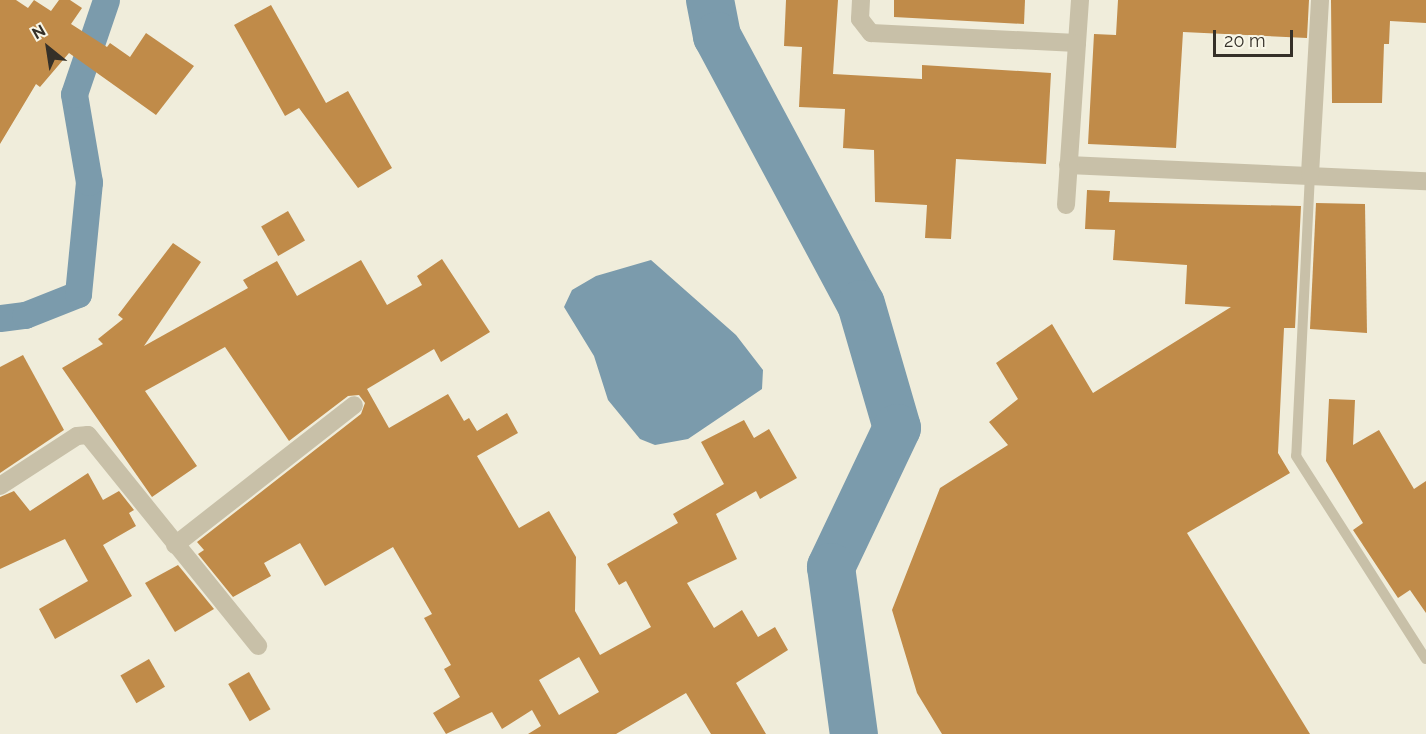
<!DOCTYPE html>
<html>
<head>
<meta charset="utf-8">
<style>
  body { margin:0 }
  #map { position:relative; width:1426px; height:734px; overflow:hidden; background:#f0eddb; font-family:Raleway,sans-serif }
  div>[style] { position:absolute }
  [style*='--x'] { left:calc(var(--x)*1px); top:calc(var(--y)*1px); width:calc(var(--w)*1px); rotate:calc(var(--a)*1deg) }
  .water>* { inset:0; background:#7b9bac }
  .canal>* { height:27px; margin:-13.5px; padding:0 13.5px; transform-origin:13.5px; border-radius:13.5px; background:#7b9bac }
  .river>* { height:48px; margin:-24px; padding:0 24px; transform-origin:24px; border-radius:24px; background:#7b9bac }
  .building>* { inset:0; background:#c08b49; transform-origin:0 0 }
  .lane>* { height:10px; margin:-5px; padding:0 5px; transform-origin:5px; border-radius:5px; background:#c8c0a8 }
  .street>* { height:18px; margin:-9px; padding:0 9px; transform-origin:9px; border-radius:9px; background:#c8c0a8 }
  span { translate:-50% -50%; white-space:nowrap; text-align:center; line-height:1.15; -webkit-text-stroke:5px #f8f6e7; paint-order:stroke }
  .north { position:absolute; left:18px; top:18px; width:60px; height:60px; -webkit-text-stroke:4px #f8f6e7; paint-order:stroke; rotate:330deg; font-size:16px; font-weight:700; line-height:24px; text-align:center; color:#353028 }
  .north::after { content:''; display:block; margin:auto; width:21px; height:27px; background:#353028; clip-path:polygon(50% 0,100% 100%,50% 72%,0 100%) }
  .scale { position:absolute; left:1213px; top:30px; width:80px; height:27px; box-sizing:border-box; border:3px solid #353028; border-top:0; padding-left:8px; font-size:18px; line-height:21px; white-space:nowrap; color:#353028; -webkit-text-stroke:4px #f8f6e7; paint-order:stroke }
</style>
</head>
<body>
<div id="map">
  <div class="water">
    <i style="clip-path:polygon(651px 260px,736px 335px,763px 370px,762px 389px,688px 439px,655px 445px,640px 439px,608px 400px,594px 356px,564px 307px,572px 290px,596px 276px)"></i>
  </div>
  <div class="canal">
    <i style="--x:0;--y:318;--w:25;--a:-7"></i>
    <i style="--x:25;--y:315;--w:57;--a:-21.6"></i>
    <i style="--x:78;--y:294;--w:113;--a:-84.4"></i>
    <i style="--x:89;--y:182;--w:89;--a:-99.7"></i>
    <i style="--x:74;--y:94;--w:99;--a:-71.2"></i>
  </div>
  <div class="river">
    <i style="--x:710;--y:0;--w:37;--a:79"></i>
    <i style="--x:717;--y:36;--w:304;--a:61.8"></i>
    <i style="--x:861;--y:304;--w:129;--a:73.8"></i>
    <i style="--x:897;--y:428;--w:154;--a:115.4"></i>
    <i style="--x:831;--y:567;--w:169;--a:82.2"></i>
  </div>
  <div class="building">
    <i style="clip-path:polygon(0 0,16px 0,28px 8px,34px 0,51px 11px,59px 0,70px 0,82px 8px,71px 24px,107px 47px,110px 43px,130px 57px,146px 33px,194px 66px,156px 115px,69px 53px,40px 87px,36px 84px,0 144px)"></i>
    <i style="clip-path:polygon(786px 0,838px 0,833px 74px,922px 79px,922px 65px,1051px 73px,1046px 164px,956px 159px,951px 239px,925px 238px,927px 205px,875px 202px,874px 150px,843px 148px,845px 109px,799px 107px,802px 47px,784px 46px)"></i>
    <i style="clip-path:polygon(894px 0,1025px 0,1024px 24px,894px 17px)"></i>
    <i style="clip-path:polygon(1118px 0,1309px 0,1307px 38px,1183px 32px,1176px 148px,1088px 144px,1094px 34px,1116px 35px)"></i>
    <i style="clip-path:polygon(1331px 0,1426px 0,1426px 23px,1390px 21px,1389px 44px,1384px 44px,1382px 103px,1332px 103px)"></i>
    <i style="clip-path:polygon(271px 5px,326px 103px,348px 91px,392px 168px,358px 188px,299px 108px,285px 116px,234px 25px)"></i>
    <i style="clip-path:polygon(1087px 190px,1110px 191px,1109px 202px,1301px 206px,1295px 328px,1284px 328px,1278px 453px,1290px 473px,1187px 533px,1310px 734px,942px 734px,917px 693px,892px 610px,940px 488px,1008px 445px,989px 422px,1018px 399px,996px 363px,1052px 324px,1093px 393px,1231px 307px,1185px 304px,1187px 265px,1113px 260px,1115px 230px,1085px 229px)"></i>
    <i style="clip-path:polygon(1316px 203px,1365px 204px,1367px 333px,1310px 329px)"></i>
    <i style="left:288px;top:211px;width:34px;height:31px;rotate:60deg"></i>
    <i style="clip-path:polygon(evenodd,173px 243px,201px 262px,144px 346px,248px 288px,243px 280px,277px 261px,297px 296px,361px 260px,387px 305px,422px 285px,417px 276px,442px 259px,490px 332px,441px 362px,434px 349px,367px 389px,389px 428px,448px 394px,464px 421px,469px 418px,477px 431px,507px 413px,518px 433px,477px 456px,519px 528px,549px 511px,576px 557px,575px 611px,600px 655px,651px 627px,626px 581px,619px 585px,607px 564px,678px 523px,673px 514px,724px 484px,701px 442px,744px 420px,754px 438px,769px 429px,797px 478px,760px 499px,756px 491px,716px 514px,737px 559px,687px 583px,714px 628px,742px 610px,758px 637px,775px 627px,788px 650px,736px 683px,766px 734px,711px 734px,686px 693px,616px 734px,528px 734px,541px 726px,532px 710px,502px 729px,492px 712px,446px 734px,433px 713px,460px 697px,444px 669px,451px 665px,424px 618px,432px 614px,393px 547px,325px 586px,300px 543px,264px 563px,271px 576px,233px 597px,198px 554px,204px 550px,197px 542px,361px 414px,365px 403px,359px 395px,348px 396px,289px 441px,225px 347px,145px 391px,197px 466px,152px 497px,62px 368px,103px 344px,98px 339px,123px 319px,118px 315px,173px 243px,579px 657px,599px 692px,559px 715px,539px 680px,579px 657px)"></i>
    <i style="clip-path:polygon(23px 355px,64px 430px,0 473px,0 367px)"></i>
    <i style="clip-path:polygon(1329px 399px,1355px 400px,1353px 445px,1379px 430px,1414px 489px,1426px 481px,1426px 613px,1410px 590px,1398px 598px,1353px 530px,1363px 523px,1326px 461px)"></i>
    <i style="clip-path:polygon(88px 473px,103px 500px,119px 491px,134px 510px,129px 513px,136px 526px,103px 545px,132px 596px,55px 639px,39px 609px,88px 581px,65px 539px,0 569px,0 497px,14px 491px,30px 511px)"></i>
    <i style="clip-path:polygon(178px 565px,214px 609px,175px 632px,145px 583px)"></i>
    <i style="left:149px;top:659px;width:32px;height:33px;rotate:60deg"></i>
    <i style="left:249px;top:672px;width:43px;height:24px;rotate:60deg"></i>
  </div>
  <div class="lane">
    <i style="--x:1310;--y:174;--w:282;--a:92.8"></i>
    <i style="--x:1296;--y:456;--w:241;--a:57.4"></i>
  </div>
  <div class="street">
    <i style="--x:861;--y:0;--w:19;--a:93"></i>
    <i style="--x:860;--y:19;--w:18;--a:52"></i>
    <i style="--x:871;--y:33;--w:206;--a:2.8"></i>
    <i style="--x:1077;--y:43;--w:43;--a:-86"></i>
    <i style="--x:1068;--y:165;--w:358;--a:2.6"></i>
    <i style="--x:1310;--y:174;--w:174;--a:-86.7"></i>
    <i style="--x:1066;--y:205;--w:162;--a:-86.1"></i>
    <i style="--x:0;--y:486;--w:92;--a:-33"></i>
    <i style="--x:77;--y:436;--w:11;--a:-5"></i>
    <i style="--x:88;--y:435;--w:271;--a:51.1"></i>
    <i style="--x:175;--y:545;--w:227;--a:-38"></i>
  </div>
  <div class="north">N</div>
  <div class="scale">20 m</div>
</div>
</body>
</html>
